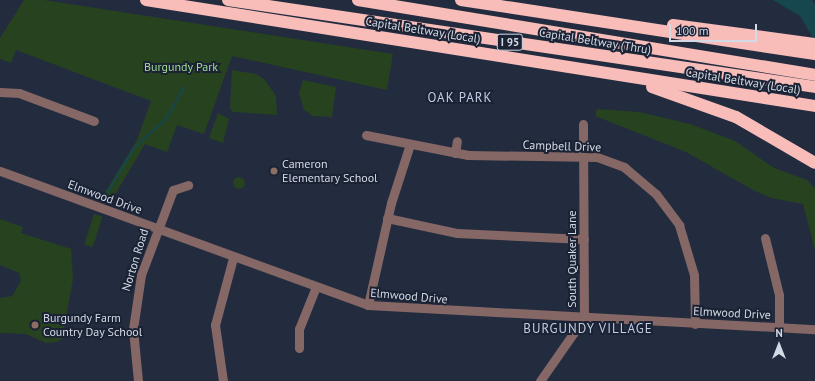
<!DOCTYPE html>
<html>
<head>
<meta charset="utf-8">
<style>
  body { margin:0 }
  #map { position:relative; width:815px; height:381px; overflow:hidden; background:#232c3f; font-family:"PT Sans",sans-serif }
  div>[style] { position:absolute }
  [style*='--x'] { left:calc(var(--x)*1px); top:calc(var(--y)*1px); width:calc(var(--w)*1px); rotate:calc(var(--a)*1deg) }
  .green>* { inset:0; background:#26421f; transform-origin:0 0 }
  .round { border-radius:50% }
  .water>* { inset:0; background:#16474f }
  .stream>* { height:2px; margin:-1px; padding:0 1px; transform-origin:1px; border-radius:1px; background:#16474f }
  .minor>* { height:9px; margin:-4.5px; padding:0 4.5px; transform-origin:4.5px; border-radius:4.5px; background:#856765 }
  .highway>* { height:12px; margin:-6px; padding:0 6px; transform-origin:6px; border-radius:6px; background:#f8bcb9 }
  .dots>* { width:11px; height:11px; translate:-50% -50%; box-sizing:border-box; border:2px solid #1a2234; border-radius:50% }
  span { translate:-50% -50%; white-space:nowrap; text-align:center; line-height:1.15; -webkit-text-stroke:4px #1a2234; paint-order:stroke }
  .shield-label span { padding:1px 3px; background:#1a2234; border:1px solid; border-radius:3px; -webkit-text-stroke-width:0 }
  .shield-label { font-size:11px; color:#d3dae6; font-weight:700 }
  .street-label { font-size:12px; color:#d3dae6 }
  .park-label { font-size:12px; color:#9fdb90 }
  .poi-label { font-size:12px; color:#d3dae6 }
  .left { translate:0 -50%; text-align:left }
  .neighbourhood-label { font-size:13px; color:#c1cde6; letter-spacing:1px }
  .north { position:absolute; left:759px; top:325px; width:40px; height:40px; -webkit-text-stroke:3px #1a2234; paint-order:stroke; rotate:0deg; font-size:11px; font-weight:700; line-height:16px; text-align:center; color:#d3dae6 }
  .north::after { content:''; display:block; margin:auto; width:14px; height:18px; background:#d3dae6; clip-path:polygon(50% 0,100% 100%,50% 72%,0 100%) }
  .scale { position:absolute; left:669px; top:24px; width:88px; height:18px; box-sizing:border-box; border:2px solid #d3dae6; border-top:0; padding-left:5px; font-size:12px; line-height:14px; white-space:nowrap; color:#d3dae6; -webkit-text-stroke:3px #1a2234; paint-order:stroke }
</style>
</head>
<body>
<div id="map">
  <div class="green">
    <i style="clip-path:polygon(24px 0,44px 0,393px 54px,387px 90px,232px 56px,204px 134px,177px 125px,167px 152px,145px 144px,110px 203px,101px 199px,137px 140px,151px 101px,16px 50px,11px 63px,0 59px,0 38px)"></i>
    <i style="clip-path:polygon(232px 70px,256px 74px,264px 79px,276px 96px,277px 115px,233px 112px,230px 108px)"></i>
    <i style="clip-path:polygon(303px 80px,336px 87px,332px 117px,313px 116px,304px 110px,299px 93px)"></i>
    <i style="clip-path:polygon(597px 109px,639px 112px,690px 124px,735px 141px,774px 168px,807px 180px,815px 188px,815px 250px,803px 204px,771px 198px,753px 190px,686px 152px,595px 116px)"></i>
    <i style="clip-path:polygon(218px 113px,229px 119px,223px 143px,209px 138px)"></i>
    <i class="round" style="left:233px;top:177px;width:12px;height:12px"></i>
    <i style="left:94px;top:214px;width:9px;height:32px;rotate:18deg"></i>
    <i style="clip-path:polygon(0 219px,23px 227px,21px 233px,71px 249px,73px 279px,62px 339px,57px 342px,46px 343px,26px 334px,0 333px,0 298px,12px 296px,21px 281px,19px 273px,0 265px)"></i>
  </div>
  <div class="water">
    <i style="clip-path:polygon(773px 0,812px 0,815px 5px,815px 41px,800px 16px)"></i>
  </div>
  <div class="stream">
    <i style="--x:106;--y:195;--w:55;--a:-59.2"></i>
    <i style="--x:134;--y:148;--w:45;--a:-42.3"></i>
    <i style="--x:167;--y:118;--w:35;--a:-61"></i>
  </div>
  <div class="minor">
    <i style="--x:0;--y:92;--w:19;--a:3"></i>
    <i style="--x:19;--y:93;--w:80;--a:20.5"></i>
    <i style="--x:366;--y:135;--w:104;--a:11.1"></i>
    <i style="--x:468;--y:155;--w:129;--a:0.9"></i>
    <i style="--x:597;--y:157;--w:29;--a:20"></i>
    <i style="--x:624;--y:167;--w:42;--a:40.2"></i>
    <i style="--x:656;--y:194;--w:39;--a:53"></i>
    <i style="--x:679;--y:225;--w:52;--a:73.3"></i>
    <i style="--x:694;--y:275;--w:49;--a:88.8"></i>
    <i style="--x:455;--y:153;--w:12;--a:-81"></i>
    <i style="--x:0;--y:171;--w:392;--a:20"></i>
    <i style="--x:368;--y:305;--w:448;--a:3.1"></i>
    <i style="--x:387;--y:218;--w:72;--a:12.1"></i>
    <i style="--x:457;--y:233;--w:127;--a:2.7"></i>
    <i style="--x:765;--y:238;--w:59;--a:76.2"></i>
    <i style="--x:779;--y:295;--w:32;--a:90"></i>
    <i style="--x:368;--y:305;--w:105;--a:-77.3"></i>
    <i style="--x:391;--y:203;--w:62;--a:-72.1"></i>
    <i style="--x:299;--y:348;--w:19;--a:-90"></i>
    <i style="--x:299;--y:329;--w:43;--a:-68.2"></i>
    <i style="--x:138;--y:381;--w:52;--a:-95.5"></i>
    <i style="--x:133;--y:329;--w:55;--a:-81.6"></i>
    <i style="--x:141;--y:275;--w:91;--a:-69.4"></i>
    <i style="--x:173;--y:190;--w:16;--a:-18"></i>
    <i style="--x:223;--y:381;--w:57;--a:-98.1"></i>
    <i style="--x:215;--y:325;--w:69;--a:-75"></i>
    <i style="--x:540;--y:381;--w:77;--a:-55.1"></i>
    <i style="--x:584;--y:318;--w:194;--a:-90.3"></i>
  </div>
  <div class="highway">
    <i style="--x:146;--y:0;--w:677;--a:9"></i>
    <i style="--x:228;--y:0;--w:593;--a:8.43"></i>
    <i style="--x:358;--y:0;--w:463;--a:9.3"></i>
    <i style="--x:461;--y:0;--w:358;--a:8.7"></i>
    <i style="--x:673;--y:25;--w:143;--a:7.6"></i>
    <i style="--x:652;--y:87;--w:89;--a:19.7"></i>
    <i style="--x:736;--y:117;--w:91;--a:30.2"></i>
  </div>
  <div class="dots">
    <i style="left:274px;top:171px;background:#8d6e63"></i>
    <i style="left:35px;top:325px;background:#8d6e63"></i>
  </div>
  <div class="shield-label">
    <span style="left:510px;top:42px">I 95</span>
  </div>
  <div class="street-label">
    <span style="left:423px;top:30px;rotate:9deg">Capital Beltway (Local)</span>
    <span style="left:595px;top:41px;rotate:9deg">Capital Beltway (Thru)</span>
    <span style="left:743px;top:81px;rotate:9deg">Capital Beltway (Local)</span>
    <span style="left:562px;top:146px;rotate:2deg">Campbell Drive</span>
    <span style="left:105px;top:197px;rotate:20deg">Elmwood Drive</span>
    <span style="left:572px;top:259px;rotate:-90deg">South Quaker Lane</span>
    <span style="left:135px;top:260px;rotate:-73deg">Norton Road</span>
    <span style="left:409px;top:296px;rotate:5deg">Elmwood Drive</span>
    <span style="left:732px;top:313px;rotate:3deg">Elmwood Drive</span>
  </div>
  <div class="park-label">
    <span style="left:181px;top:67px">Burgundy Park</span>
  </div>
  <div class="poi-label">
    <span class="left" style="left:282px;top:171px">Cameron<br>Elementary School</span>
    <span class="left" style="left:43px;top:325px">Burgundy Farm<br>Country Day School</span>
  </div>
  <div class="neighbourhood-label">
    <span style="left:460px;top:98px">OAK PARK</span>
    <span style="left:588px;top:329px">BURGUNDY VILLAGE</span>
  </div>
  <div class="north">N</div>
  <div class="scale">100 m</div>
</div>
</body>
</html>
